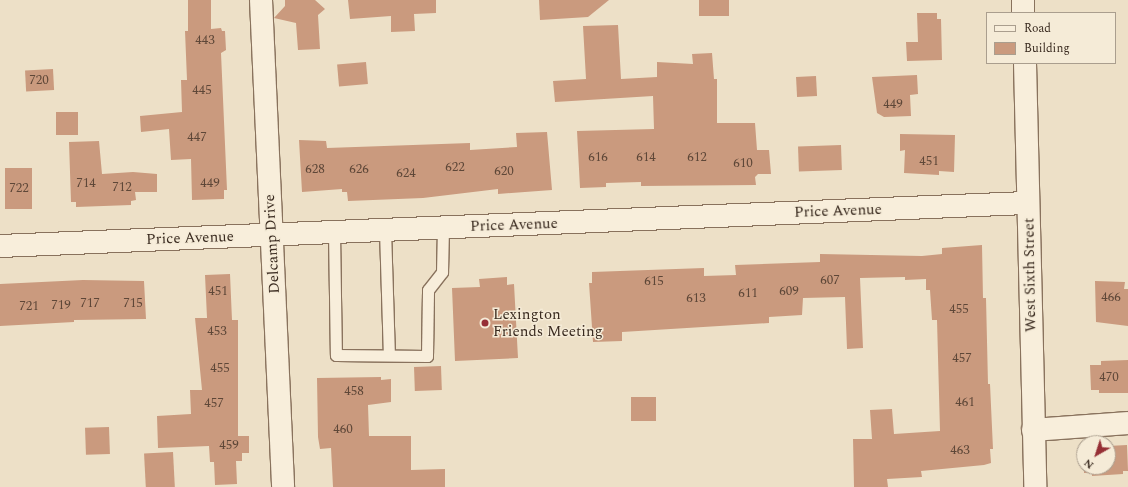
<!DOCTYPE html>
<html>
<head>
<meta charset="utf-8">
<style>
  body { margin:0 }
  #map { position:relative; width:1128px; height:487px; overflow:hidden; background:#ede0c7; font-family:Spectral,serif }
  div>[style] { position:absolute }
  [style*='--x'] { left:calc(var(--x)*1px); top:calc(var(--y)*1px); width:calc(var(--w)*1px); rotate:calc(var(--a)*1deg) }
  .building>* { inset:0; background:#ca9a7e; transform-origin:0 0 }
  .roads { filter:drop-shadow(1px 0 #89725d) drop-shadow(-1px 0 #89725d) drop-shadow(0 1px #89725d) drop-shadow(0 -1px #89725d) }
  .lane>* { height:11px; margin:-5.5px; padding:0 5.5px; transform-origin:5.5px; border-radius:5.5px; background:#f8eedb }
  .street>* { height:22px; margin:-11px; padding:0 11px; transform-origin:11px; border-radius:11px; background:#f8eedb }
  .secondary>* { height:22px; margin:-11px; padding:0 11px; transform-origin:11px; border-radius:11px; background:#f8eedb }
  .dots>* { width:11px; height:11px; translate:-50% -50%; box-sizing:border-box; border:2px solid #f5ebd7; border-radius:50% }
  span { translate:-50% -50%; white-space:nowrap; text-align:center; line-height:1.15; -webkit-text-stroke:3px #f5ebd7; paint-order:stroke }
  .number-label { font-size:13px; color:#5e4738 }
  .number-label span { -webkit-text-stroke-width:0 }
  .street-label { font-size:15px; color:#3a2b20 }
  .poi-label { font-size:15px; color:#3a2b20 }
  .left { translate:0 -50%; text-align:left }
  .legend { position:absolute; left:986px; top:12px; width:130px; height:52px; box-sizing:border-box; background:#f5ebd7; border:1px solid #aa9e8e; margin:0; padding:5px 7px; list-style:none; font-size:12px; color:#3a2b20 }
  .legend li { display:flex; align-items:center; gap:8px; height:20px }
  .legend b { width:20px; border:1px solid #aa9e8e }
  .north { position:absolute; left:1076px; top:435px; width:40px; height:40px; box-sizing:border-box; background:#f5ebd7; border:1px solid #aa9e8e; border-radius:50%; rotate:219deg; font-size:11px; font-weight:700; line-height:16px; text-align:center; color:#3a2b20 }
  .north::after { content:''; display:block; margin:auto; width:14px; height:18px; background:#962f35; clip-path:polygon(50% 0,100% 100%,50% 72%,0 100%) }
</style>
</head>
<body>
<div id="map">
  <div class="building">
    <i style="clip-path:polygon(188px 0,211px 0,211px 29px,221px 28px,222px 31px,225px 31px,226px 50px,221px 53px,227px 190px,224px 190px,224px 199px,192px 200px,191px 159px,171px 160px,169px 129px,141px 132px,140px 116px,182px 112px,181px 80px,187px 80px,185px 31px,188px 31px)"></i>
    <i style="clip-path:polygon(285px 0,315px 0,325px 9px,318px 15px,320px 49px,298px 50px,296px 23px,274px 18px,285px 6px)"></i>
    <i style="clip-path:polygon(348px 0,436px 0,436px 13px,414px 14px,415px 31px,391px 32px,391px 16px,350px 19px)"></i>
    <i style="clip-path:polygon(539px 0,609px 0,588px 17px,540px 20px)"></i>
    <i style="left:699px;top:0;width:30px;height:16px"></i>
    <i style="clip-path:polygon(917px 13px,937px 13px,937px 19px,941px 19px,942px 60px,907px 61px,906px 42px,918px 42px)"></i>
    <i style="clip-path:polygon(618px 25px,621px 79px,657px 77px,657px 62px,693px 64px,692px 54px,712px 53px,714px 79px,717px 79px,717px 123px,755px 123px,757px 150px,769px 150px,771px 174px,758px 174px,755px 177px,756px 185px,641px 186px,641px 182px,606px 183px,606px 187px,580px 188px,577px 131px,654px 129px,653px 96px,555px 102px,553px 81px,586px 79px,583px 26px)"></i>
    <i style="left:366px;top:62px;width:22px;height:29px;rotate:85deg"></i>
    <i style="left:53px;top:69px;width:21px;height:28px;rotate:87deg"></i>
    <i style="clip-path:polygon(917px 75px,918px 94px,910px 95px,911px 116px,884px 117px,877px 113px,872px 77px)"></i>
    <i style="left:816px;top:76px;width:20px;height:20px;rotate:87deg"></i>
    <i style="left:56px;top:112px;width:22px;height:23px"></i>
    <i style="clip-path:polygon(547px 132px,552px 190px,498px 194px,498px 189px,423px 198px,348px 201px,347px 192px,342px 192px,342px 189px,302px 192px,299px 140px,326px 141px,327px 148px,470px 143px,470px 150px,517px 147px,516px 133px)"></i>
    <i style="clip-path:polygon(900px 134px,955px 135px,954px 172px,939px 171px,939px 175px,904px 173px,905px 150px,900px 151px)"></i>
    <i style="clip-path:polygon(99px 141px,102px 174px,133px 172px,157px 174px,157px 192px,135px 192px,136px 200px,131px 201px,131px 205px,76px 207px,76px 202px,71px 202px,69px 142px)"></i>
    <i style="left:841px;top:145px;width:25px;height:43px;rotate:88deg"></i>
    <i style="left:5px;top:168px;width:27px;height:41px"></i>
    <i style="clip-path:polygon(982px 245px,983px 298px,986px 298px,988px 384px,990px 384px,993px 449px,990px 449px,991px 463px,984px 465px,921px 471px,922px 477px,887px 479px,888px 487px,854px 487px,853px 439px,872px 439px,870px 410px,892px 409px,894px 434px,940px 431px,937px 320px,932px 320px,930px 290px,926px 290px,926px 279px,905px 280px,905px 277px,860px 278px,863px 348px,847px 349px,845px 297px,803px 298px,802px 315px,769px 317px,769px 323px,622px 332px,622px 341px,593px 342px,589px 283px,592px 283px,592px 272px,704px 268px,704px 276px,736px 275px,735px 265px,820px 262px,820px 254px,922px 256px,942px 254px,942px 248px)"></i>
    <i style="clip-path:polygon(230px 274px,232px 320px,238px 320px,238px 436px,249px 436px,249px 453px,242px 453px,242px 461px,236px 461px,237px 484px,215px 485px,214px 462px,210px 462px,209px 446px,158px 448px,157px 416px,191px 414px,190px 390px,202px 390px,195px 318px,207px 318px,205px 275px)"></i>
    <i style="clip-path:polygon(507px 277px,507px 285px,514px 284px,518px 358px,455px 361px,452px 288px,480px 287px,479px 279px)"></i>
    <i style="clip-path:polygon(83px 280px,144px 281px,146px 319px,74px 320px,74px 322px,0 326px,0 284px)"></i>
    <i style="clip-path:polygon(1095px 281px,1125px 282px,1124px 289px,1128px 289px,1128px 326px,1096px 322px)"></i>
    <i style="clip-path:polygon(1128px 360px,1128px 393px,1099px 393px,1099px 390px,1091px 390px,1090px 365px,1101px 365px,1101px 361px)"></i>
    <i style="left:441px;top:366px;width:24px;height:27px;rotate:88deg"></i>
    <i style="clip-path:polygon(381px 377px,381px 380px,391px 379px,391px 402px,368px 405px,369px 436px,411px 436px,411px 470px,445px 469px,445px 487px,333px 487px,331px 448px,320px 449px,318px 437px,317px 378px)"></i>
    <i style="left:631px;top:397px;width:25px;height:24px"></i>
    <i style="left:109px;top:427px;width:27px;height:24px;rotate:88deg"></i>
    <i style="clip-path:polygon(1127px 445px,1128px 471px,1123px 471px,1123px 474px,1092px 476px,1092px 473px,1084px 473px,1083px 448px,1084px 467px,1108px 467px,1108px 446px)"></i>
    <i style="left:173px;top:452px;width:35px;height:29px;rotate:87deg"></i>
  </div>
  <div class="roads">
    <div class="lane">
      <i style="--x:385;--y:230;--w:125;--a:88.2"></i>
      <i style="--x:334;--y:232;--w:123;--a:89.1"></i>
      <i style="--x:336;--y:355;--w:91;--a:0.6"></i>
      <i style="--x:427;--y:356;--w:66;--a:-89.1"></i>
      <i style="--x:428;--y:290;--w:23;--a:-52"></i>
      <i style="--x:442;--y:272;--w:44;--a:-88.7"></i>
    </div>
    <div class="street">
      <i style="--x:261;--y:0;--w:487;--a:87.4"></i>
      <i style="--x:0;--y:246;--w:1029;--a:-2.4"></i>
      <i style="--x:1033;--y:430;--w:95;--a:-4.2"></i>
    </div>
    <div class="secondary">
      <i style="--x:1023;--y:0;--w:13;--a:90"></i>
      <i style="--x:1025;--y:63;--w:424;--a:88.6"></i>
    </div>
  </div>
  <div class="dots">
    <i style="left:485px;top:323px;background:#962f35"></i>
  </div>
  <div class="number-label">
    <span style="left:205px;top:40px">443</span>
    <span style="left:39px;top:80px">720</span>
    <span style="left:202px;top:90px">445</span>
    <span style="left:893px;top:104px">449</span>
    <span style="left:197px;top:137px">447</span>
    <span style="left:598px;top:157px">616</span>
    <span style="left:646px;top:157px">614</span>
    <span style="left:697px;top:157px">612</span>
    <span style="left:929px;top:161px">451</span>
    <span style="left:743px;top:163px">610</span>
    <span style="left:455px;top:167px">622</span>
    <span style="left:315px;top:169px">628</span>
    <span style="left:359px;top:169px">626</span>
    <span style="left:504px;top:171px">620</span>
    <span style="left:406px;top:173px">624</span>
    <span style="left:86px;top:183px">714</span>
    <span style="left:210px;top:183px">449</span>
    <span style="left:122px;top:187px">712</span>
    <span style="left:19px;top:188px">722</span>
    <span style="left:830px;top:280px">607</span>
    <span style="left:654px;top:281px">615</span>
    <span style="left:218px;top:291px">451</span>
    <span style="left:789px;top:291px">609</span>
    <span style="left:748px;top:293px">611</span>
    <span style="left:1111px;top:297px">466</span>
    <span style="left:696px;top:298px">613</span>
    <span style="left:90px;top:303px">717</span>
    <span style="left:133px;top:303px">715</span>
    <span style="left:61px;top:305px">719</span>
    <span style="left:29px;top:306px">721</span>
    <span style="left:959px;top:309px">455</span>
    <span style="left:217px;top:331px">453</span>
    <span style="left:962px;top:358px">457</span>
    <span style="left:220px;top:368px">455</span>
    <span style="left:1109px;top:377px">470</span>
    <span style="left:354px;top:391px">458</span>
    <span style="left:965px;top:402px">461</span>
    <span style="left:214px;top:403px">457</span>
    <span style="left:343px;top:429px">460</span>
    <span style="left:229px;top:445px">459</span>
    <span style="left:960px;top:450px">463</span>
  </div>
  <div class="street-label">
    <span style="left:838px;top:211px;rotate:-2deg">Price Avenue</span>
    <span style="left:514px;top:225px;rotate:-2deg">Price Avenue</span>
    <span style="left:190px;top:238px;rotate:-2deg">Price Avenue</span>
    <span style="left:272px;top:244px;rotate:-93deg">Delcamp Drive</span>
    <span style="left:1030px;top:275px;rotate:-91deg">West Sixth Street</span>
  </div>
  <div class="poi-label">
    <span class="left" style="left:493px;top:323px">Lexington<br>Friends Meeting</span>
  </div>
  <ul class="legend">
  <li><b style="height:5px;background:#f8eedb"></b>Road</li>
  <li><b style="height:11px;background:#ca9a7e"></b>Building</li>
  </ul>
  <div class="north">N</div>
</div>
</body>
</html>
